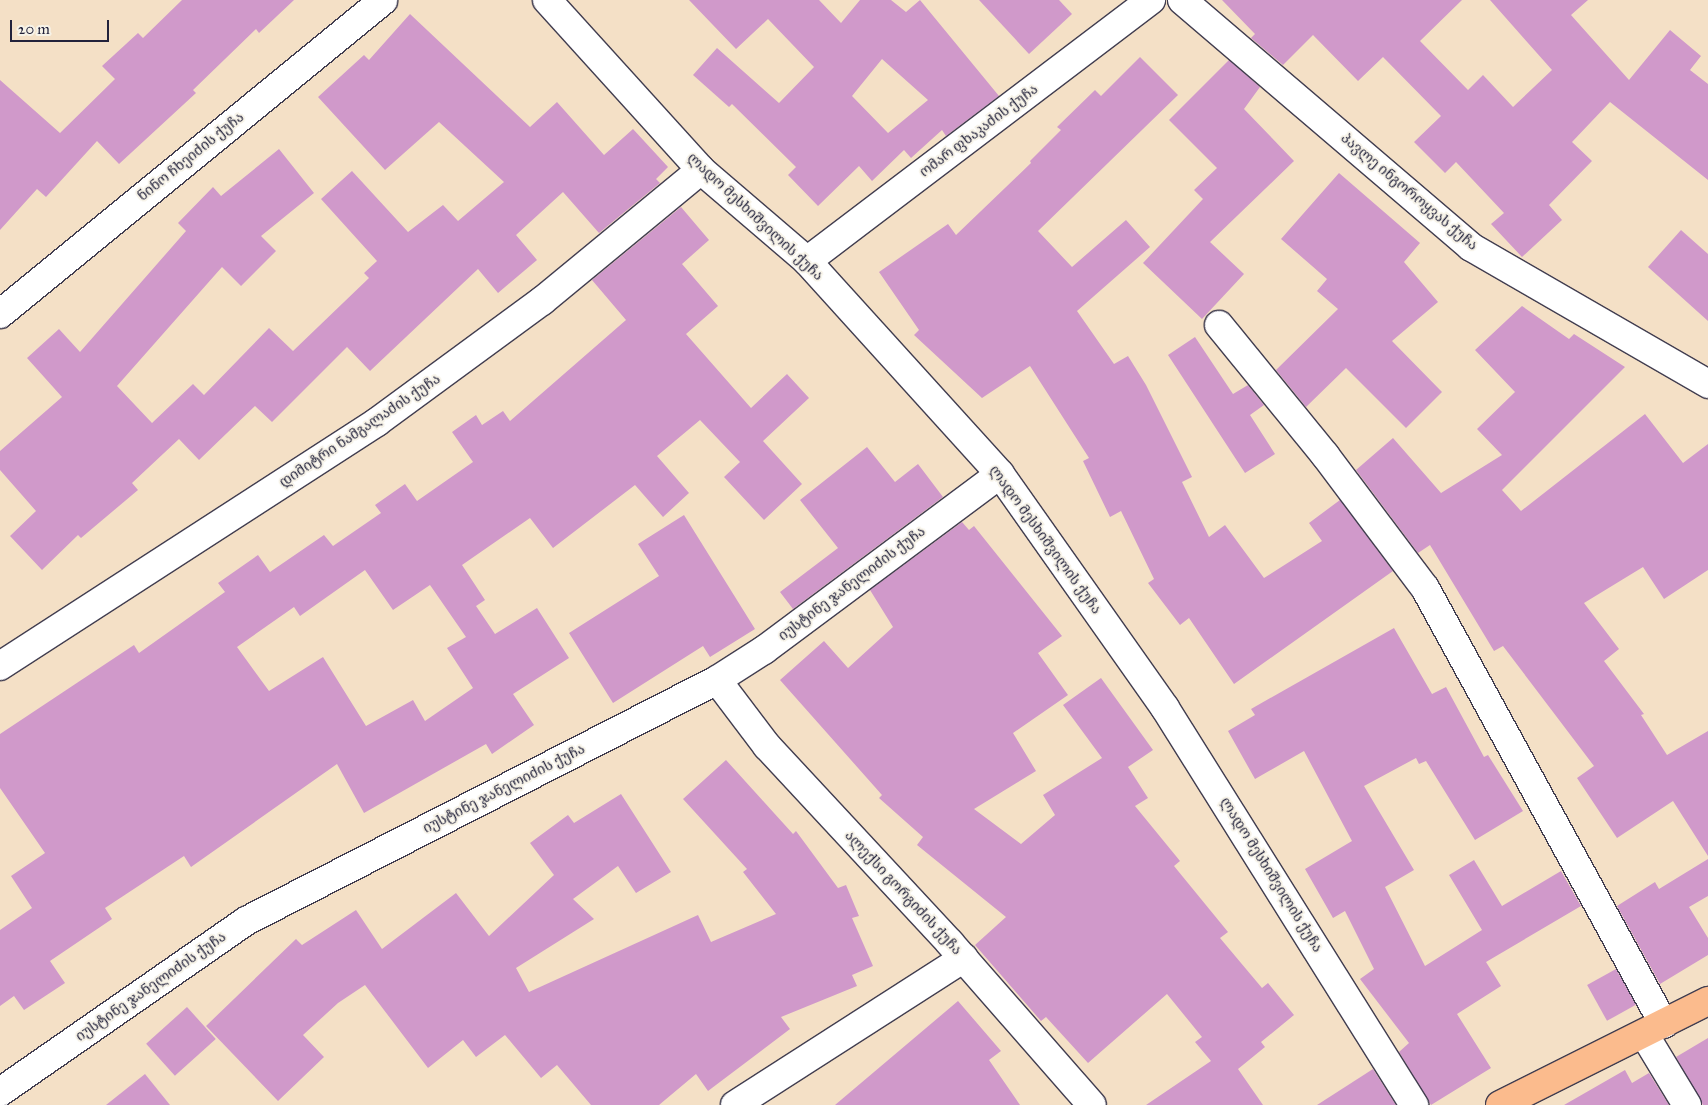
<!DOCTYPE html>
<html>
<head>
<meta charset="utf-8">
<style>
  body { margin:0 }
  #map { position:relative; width:1708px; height:1105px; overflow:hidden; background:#f4e0c6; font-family:"IM FELL Great Primer","Noto Serif Georgian",serif }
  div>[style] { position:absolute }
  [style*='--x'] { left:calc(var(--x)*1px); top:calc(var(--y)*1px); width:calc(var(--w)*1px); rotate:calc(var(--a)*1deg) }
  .building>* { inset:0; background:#d099ca; transform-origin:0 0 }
  .roads { filter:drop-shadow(1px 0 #423e50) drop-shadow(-1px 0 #423e50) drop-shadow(0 1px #423e50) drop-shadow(0 -1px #423e50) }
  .minor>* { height:28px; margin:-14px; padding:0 14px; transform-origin:14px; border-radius:14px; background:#fff }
  .major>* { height:28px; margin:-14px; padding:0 14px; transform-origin:14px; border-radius:14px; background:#fbbb8d }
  span { translate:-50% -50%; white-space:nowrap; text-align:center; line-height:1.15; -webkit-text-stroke:4px #f7f3e8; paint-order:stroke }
  .street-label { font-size:14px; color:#22223b }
  .scale { position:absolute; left:10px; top:20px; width:99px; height:22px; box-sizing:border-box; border:2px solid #22223b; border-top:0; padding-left:6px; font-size:15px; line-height:18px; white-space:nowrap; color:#22223b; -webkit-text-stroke:4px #f7f3e8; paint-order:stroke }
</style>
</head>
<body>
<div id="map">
  <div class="building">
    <i style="clip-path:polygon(182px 0,294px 0,259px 33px,256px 29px,193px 90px,196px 93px,119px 164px,97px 141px,46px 197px,37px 189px,0 230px,0 80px,60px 133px,115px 79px,102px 66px,138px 33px,143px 38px)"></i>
    <i style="clip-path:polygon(evenodd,689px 0,819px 0,841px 23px,860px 0,891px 0,906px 12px,920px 0,999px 96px,946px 136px,942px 130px,911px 158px,904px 150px,872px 181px,859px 166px,818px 206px,788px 175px,796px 167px,732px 104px,729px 107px,693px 75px,717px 48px,779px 103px,814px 67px,768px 19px,736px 49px,689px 0,882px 59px,928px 100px,888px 133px,852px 96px,882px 59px)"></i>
    <i style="clip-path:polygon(979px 0,1059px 0,1072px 14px,1029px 54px)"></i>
    <i style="clip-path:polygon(1222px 0,1462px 0,1420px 41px,1468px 90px,1483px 75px,1513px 107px,1552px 70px,1490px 0,1588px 0,1571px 15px,1629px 80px,1670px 30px,1701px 56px,1690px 70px,1708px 84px,1708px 180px,1610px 102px,1572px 142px,1592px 161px,1549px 205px,1562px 220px,1522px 257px,1491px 224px,1504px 213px,1456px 162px,1445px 173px,1414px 142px,1441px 116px,1383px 57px,1358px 81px,1313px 35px,1283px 65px,1251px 38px,1255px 34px)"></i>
    <i style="clip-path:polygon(410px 14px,530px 127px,557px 102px,604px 155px,633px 129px,668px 167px,656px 179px,660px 183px,599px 233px,563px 192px,516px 235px,537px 260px,498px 293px,478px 269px,370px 371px,347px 347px,272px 422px,255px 406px,199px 460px,179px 439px,132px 483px,138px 490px,81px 538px,78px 535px,42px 570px,10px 536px,36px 511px,0 470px,0 451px,62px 397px,27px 358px,59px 329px,80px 352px,186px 231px,178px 223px,213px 187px,221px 196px,279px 149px,314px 193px,261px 236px,276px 251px,241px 286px,222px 267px,117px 386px,152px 423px,193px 384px,204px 395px,269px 328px,293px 351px,369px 278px,364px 273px,377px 261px,321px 199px,352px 171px,408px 232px,443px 205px,458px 221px,504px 182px,439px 122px,385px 170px,318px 97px,364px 55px,369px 60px)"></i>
    <i style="clip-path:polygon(1140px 57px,1178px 95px,1038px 231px,1072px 267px,1126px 220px,1150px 247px,1077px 311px,1114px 364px,1128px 356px,1146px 385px,1192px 477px,1182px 482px,1209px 537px,1225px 525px,1264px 578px,1322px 541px,1309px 523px,1340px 500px,1393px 571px,1234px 684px,1189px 618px,1180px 625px,1148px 583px,1154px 579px,1121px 511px,1110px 517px,1083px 461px,1089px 458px,1030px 366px,982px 398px,914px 335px,919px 330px,879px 272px,948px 224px,956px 235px,1031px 163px,1030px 161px,1061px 130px,1057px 127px,1095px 90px,1101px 96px)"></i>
    <i style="clip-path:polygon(1229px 60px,1260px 87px,1244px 109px,1294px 161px,1210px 242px,1244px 274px,1202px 319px,1143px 263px,1203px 199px,1194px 190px,1217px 168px,1169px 120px)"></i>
    <i style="clip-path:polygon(1339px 173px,1420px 243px,1404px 262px,1438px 302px,1392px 341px,1442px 392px,1406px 428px,1346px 368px,1306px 407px,1276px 370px,1338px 309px,1317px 291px,1327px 279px,1281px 239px)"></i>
    <i style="clip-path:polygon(evenodd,681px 207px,709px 240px,682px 264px,718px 306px,686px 334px,751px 408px,787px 374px,809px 398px,763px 441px,802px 484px,764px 520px,724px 477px,740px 462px,700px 420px,657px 456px,689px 493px,663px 517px,635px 485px,553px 548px,530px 518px,462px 565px,485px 600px,476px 606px,495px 634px,537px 608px,569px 658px,513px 694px,534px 725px,492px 754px,486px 744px,364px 813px,337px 764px,191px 867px,184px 856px,105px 908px,112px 919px,50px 961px,65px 983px,24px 1010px,14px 996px,0 1006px,0 930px,32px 908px,11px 876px,45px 853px,0 788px,0 734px,134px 645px,139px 653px,225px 592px,218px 583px,258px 555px,270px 572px,324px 535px,333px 546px,381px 513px,375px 505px,405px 484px,417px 501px,473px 462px,452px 432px,476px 415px,482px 425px,503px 411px,510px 421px,626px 320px,592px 280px,681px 207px,365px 570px,393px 610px,430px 585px,466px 637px,447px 648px,473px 688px,425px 721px,413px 700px,366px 726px,323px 657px,269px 691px,237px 647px,294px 607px,300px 616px,365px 570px)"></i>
    <i style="clip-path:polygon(1681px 230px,1708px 254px,1708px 321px,1648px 267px)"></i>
    <i style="clip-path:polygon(1522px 306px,1569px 339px,1574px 334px,1625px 367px,1502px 490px,1521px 511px,1645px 414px,1683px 463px,1708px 444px,1708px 570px,1664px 599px,1643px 567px,1584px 603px,1619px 649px,1604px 661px,1644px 714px,1641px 715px,1667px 755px,1708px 731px,1708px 856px,1673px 801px,1617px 838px,1577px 778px,1594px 766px,1503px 646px,1494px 651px,1430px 545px,1418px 553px,1356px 470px,1393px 438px,1441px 493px,1502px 455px,1477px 429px,1515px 392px,1475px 350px)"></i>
    <i style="clip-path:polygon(1195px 337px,1233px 394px,1248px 385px,1264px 405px,1250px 415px,1275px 454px,1245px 473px,1168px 355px)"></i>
    <i style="clip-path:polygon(867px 447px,895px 482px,918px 464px,943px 497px,793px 609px,780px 592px,838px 548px,800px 500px)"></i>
    <i style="clip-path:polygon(684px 515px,755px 629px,710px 657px,703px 646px,613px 703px,569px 633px,659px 576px,638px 544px)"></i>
    <i style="clip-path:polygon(962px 522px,969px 530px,974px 526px,1062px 636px,1038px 653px,1068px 695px,1013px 733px,1036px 771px,974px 809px,1021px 844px,1055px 815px,1043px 795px,1102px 758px,1063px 705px,1101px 678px,1153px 750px,1128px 767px,1148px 798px,1135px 806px,1180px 861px,1174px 866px,1228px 932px,1220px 938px,1262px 988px,1268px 983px,1294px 1015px,1261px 1042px,1265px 1047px,1238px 1069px,1263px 1105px,1146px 1105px,1211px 1061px,1195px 1042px,1202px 1037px,1167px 994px,1088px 1063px,1046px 1017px,1041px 1021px,975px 945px,1006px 917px,917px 845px,923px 837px,879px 798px,882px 795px,780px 680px,824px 641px,848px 668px,893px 627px,870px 590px)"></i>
    <i style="clip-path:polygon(1394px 628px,1432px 694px,1446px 687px,1484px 757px,1488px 755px,1523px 811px,1475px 840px,1426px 761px,1419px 764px,1416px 758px,1364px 786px,1414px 870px,1385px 887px,1425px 966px,1482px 930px,1449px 875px,1474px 860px,1502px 906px,1561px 871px,1581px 906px,1486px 962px,1501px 986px,1457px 1014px,1491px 1068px,1431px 1105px,1399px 1052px,1409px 1043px,1360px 979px,1374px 969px,1345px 911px,1333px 918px,1305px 869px,1352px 841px,1304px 751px,1255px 779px,1228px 731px,1255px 715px,1251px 709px)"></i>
    <i style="clip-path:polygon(726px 760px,793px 834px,796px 831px,838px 888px,846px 885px,859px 916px,852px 918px,873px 966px,852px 975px,857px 986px,781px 1017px,790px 1029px,708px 1091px,696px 1074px,659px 1105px,591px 1105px,557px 1065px,541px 1078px,505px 1035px,476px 1057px,463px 1040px,428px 1068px,365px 985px,338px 1003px,303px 1035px,324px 1057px,278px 1101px,206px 1026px,296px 939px,302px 945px,356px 910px,382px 949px,456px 893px,489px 936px,554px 875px,530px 843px,568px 815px,574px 823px,621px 794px,671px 872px,636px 893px,618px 866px,573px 899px,594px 919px,516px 968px,529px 992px,698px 915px,711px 942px,776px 914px,743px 872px,747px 869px,683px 799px)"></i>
    <i style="clip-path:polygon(1708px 859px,1708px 896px,1689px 907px,1708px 938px,1708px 955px,1660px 984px,1617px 906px,1655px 882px,1659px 889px)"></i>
    <i style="left:1616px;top:969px;width:41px;height:33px;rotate:61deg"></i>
    <i style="clip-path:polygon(958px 1001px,1001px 1051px,989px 1060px,1020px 1105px,835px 1105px)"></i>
    <i style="left:187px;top:1007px;width:43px;height:55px;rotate:48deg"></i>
    <i style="clip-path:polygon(1708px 1038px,1708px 1105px,1703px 1105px,1676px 1057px)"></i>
    <i style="clip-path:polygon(1373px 1069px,1396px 1105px,1317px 1105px)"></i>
    <i style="clip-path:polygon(1625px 1070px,1632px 1083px,1649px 1073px,1669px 1105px,1564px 1105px)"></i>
    <i style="clip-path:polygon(145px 1074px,170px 1105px,106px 1105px)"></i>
  </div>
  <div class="roads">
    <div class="minor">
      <i style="--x:547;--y:0;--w:229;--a:47.8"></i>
      <i style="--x:701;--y:170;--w:140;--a:40.6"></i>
      <i style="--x:807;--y:261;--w:287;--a:47.8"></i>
      <i style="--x:1000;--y:474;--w:286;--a:54.8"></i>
      <i style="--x:1165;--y:708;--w:469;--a:57.9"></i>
      <i style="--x:1182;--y:0;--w:380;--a:40.5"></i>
      <i style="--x:1471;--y:247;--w:274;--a:30"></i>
      <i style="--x:807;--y:261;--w:432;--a:-37.2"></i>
      <i style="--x:0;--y:314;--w:495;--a:-39.3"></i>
      <i style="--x:1219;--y:325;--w:168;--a:50.8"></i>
      <i style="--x:1325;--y:455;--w:166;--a:53.1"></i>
      <i style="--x:1425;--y:588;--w:497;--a:61.3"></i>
      <i style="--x:0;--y:666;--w:449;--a:-32.9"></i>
      <i style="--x:377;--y:422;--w:205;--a:-36.3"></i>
      <i style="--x:542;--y:301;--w:206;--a:-39.5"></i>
      <i style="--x:717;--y:680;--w:83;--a:52.9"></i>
      <i style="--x:767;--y:746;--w:269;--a:47.1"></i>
      <i style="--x:950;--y:943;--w:215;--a:48.8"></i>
      <i style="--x:1644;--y:1034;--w:83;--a:58.8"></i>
      <i style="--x:0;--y:1092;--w:300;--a:-34.8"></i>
      <i style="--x:246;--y:921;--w:529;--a:-27.1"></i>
      <i style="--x:717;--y:680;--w:56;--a:-32.6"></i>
      <i style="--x:764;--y:650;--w:294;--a:-36.7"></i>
      <i style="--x:735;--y:1105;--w:272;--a:-32.7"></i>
    </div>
    <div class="major">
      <i style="--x:1500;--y:1105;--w:233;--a:-26.6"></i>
    </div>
  </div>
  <div class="street-label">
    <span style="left:979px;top:131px;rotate:-37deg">ომარ ფხაკაძის ქუჩა</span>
    <span style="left:191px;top:157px;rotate:-39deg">ნინო ჩხეიძის ქუჩა</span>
    <span style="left:1409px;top:192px;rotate:40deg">პავლე ინგოროყვას ქუჩა</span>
    <span style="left:755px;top:217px;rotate:43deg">ლადო მესხიშვილის ქუჩა</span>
    <span style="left:360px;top:431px;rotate:-34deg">დიმიტრი ნამგალაძის ქუჩა</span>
    <span style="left:1045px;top:540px;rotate:54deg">ლადო მესხიშვილის ქუჩა</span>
    <span style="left:852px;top:584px;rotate:-37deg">იუსტინე ჯანელიძის ქუჩა</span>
    <span style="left:504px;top:789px;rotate:-27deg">იუსტინე ჯანელიძის ქუჩა</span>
    <span style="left:1271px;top:875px;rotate:58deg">ლადო მესხიშვილის ქუჩა</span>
    <span style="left:903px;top:893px;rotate:47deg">ალექსი გორგიძის ქუჩა</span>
    <span style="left:151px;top:987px;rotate:-35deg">იუსტინე ჯანელიძის ქუჩა</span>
  </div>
  <div class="scale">20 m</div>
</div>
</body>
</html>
